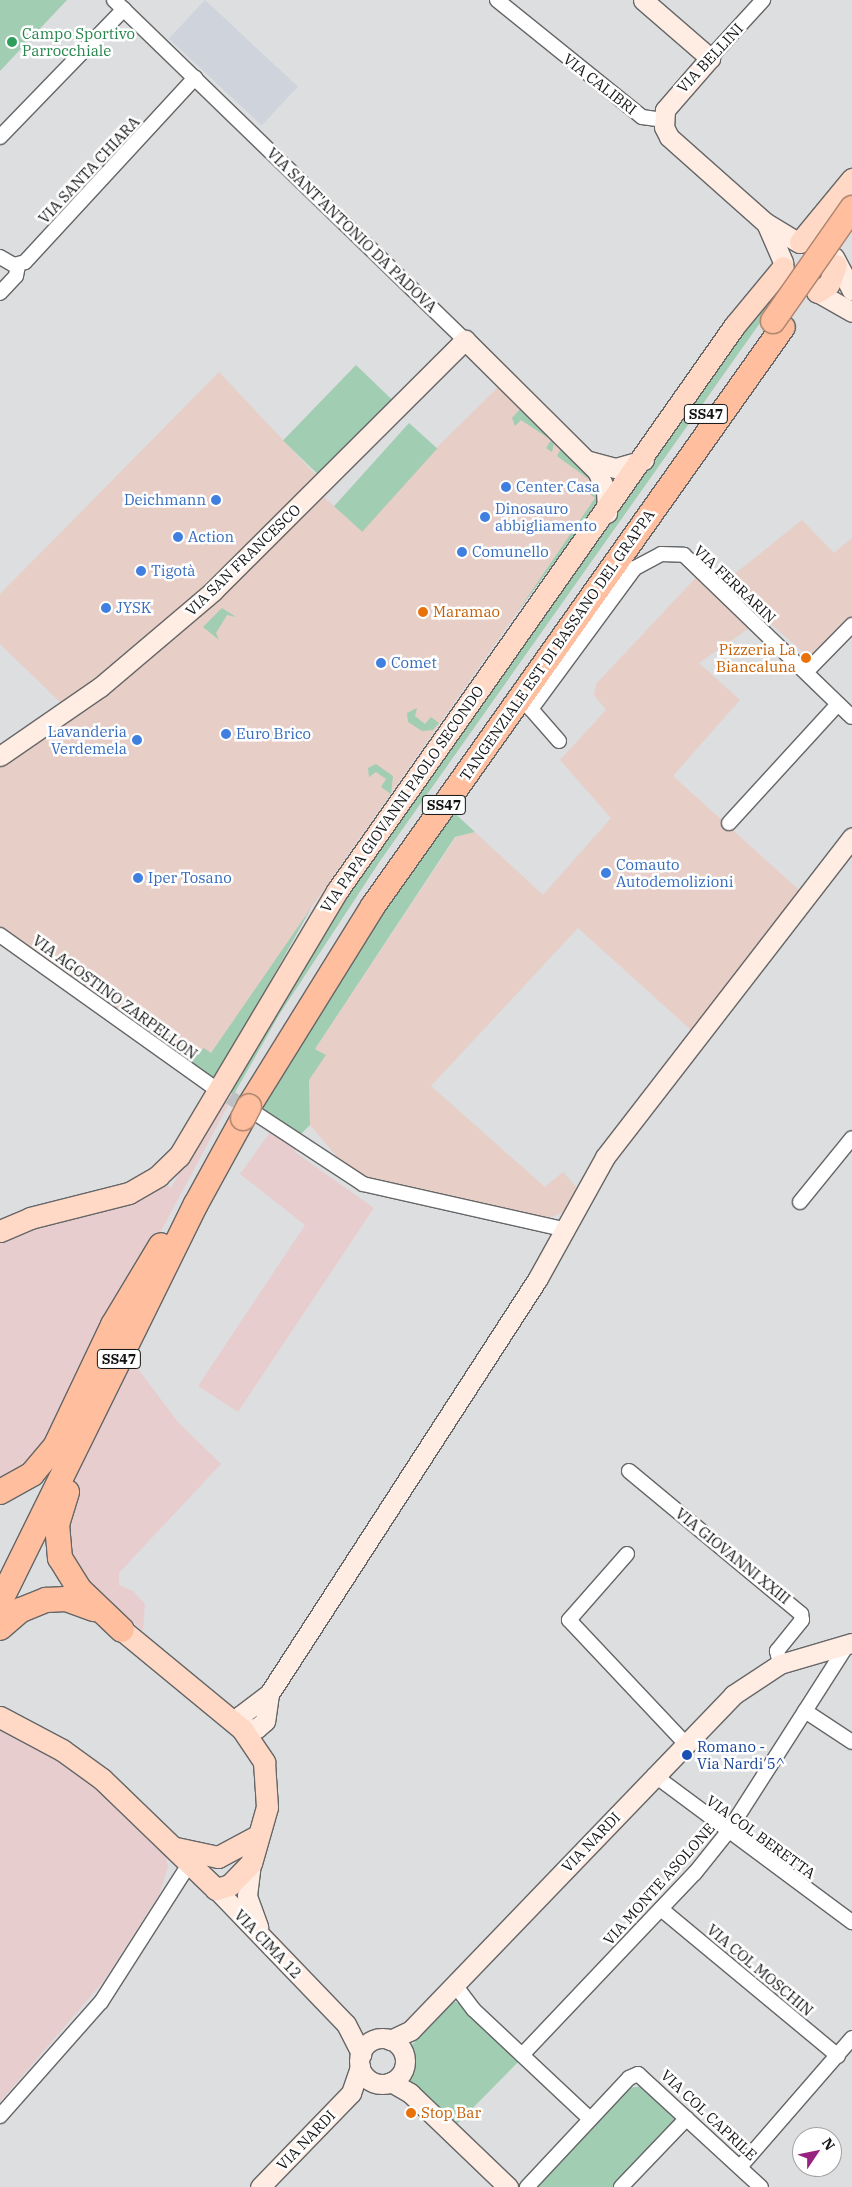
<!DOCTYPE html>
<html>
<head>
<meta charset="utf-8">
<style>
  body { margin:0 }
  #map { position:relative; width:852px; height:2187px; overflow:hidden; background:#dddee0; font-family:"IBM Plex Serif",serif }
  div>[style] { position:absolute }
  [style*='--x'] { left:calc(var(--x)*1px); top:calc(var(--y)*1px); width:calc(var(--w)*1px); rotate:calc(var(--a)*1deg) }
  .commercial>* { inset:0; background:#e7cec7 }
  .industrial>* { inset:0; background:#e8cdcf }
  .built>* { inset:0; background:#ced3dc; transform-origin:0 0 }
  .green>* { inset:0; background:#a1cdb3; transform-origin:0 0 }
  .street-tunnel>* { height:14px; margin-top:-7px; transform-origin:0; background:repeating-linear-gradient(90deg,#bfc0c1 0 14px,transparent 0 21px) }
  .roads { filter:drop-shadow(1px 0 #656667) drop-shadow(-1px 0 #656667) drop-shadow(0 1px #656667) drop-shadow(0 -1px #656667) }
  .street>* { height:14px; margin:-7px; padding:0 7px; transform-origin:7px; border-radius:7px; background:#fff }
  .secondary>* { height:19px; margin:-9.5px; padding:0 9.5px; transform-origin:9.5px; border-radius:9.5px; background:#ffece2 }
  .secondary>.ring { margin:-9.5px; padding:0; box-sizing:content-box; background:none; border:19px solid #ffece2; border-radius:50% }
  .primary>* { height:21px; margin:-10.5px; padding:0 10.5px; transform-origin:10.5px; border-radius:10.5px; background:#ffd9c5 }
  .highway>* { height:24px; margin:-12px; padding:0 12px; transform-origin:12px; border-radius:12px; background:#ffbf9e }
  .bridges { filter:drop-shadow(1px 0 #ac836e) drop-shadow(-1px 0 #ac836e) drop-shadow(0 1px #ac836e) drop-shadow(0 -1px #ac836e) }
  .highway-bridge>* { height:24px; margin:-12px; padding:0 12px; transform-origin:12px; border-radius:12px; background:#ffbf9e }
  .dots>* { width:14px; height:14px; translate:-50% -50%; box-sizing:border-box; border:2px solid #fff; border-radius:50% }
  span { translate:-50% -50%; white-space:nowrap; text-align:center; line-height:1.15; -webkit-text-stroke:5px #fff; paint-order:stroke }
  .shield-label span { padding:1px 4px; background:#fff; border:1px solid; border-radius:4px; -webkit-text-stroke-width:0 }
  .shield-label { font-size:14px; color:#131314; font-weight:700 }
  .leisure-label { font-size:15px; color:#27864d }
  .left { translate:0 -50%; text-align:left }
  .street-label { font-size:15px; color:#131314 }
  .shop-label { font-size:15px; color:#366cbe }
  .right { translate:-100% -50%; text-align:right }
  .food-label { font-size:15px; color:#c56008 }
  .transit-label { font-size:15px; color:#164399 }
  .north { position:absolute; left:792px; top:2127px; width:50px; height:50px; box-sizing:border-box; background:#fff; border:1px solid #a1a1a1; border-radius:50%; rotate:56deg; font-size:14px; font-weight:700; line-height:20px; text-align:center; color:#131314 }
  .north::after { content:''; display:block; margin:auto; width:18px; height:22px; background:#97227f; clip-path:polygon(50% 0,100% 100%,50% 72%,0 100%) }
</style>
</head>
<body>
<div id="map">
  <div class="commercial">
    <i style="clip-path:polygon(219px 372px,317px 476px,311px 483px,327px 500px,358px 526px,502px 383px,602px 491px,311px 908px,214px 1083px,0 927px,0 765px,61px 703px,0 644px,0 594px)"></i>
    <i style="clip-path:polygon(802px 520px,834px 553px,852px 538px,852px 631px,819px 666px,764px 618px,699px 663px,740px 700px,673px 776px,799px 890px,691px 1030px,578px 928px,431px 1086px,545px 1187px,563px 1172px,577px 1188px,564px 1212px,549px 1218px,479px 1205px,378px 1182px,344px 1165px,310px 1125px,309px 1080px,325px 1055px,315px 1049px,456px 837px,475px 832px,543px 895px,611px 818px,560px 760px,606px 710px,594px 695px,596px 684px,702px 571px,727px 580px)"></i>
  </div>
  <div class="industrial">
    <i style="clip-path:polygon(223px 1092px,232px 1098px,40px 1458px,0 1483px,0 1238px,160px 1182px,171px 1188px)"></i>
    <i style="clip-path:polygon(273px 1128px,297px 1148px,295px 1152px,374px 1208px,238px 1412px,198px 1386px,305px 1225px,240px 1174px)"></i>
    <i style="clip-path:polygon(132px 1361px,178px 1422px,221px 1464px,119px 1573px,119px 1585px,133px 1591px,145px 1604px,143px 1631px,77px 1572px,64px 1538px,72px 1484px)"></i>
    <i style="clip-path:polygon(0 1722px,72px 1763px,166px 1855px,168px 1867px,159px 1895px,103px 1982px,0 2102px)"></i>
  </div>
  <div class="built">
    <i style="left:205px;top:0;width:127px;height:53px;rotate:43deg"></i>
  </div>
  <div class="green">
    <i style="clip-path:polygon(0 0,67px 0,0 71px)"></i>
    <i style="clip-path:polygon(779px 296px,380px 861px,279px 1015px,234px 1094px,225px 1088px,306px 950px,637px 477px,765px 302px)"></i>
    <i style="left:356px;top:365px;width:52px;height:105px;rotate:44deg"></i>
    <i style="clip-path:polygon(521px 408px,554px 444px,552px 452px,546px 448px,551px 440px,521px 420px,515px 426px,512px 418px)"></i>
    <i style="left:409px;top:423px;width:38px;height:112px;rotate:42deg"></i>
    <i style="clip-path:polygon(563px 444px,584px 464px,602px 498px,516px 614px,595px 498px,588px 492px,590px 480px,557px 456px)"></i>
    <i style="clip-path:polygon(222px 608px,236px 617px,227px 615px,216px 633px,219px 640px,203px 627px)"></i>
    <i style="clip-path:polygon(417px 708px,415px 716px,425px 724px,431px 717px,439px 723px,433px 730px,422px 731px,408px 722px,407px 713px)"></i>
    <i style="clip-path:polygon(376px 764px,393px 776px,391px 794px,381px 787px,386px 779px,376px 772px,369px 777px,368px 768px)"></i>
    <i style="clip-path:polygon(449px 808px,475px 832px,455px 837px,315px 1049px,326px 1055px,309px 1080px,310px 1125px,296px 1139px,256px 1111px)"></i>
    <i style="clip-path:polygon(311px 908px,214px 1083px,149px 1035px,161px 1030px,196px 1055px,204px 1048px,211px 1053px)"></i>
    <i style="clip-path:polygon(453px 2001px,461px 2004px,520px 2060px,455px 2126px,411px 2084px,407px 2074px,410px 2047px)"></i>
    <i style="clip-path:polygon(643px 2086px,674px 2115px,674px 2123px,615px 2187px,536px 2187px,629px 2088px)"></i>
  </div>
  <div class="street-tunnel">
    <i style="--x:212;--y:1086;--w:49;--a:32.4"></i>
  </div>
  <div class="roads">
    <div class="street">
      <i style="--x:114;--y:0;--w:489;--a:44.1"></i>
      <i style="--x:497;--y:0;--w:186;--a:38.9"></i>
      <i style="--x:642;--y:117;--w:21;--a:8"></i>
      <i style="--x:710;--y:58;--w:79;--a:-47.6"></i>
      <i style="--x:0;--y:137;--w:178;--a:-45.9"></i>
      <i style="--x:0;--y:257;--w:16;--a:30"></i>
      <i style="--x:14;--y:265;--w:11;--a:-15"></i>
      <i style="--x:25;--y:262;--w:251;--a:-47.3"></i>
      <i style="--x:0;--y:293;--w:23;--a:-47"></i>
      <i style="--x:16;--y:276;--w:10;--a:-79"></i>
      <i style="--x:806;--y:672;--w:66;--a:-45.6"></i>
      <i style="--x:559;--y:741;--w:43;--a:-131.2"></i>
      <i style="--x:531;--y:709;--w:175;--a:-53.6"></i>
      <i style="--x:635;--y:568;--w:30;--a:-28"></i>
      <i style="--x:661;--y:554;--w:23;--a:2"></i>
      <i style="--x:684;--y:555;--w:233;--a:44"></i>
      <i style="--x:729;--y:823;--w:161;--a:-47.5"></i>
      <i style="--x:0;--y:935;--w:260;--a:35.5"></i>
      <i style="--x:255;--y:1113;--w:129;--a:33.3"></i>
      <i style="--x:363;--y:1184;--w:204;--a:12.7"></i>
      <i style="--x:800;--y:1202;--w:82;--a:-50.9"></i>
      <i style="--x:629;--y:1471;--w:224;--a:39.7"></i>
      <i style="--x:801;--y:1614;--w:6;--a:81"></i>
      <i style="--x:802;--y:1620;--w:40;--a:129"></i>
      <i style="--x:777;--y:1651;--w:13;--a:77"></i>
      <i style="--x:627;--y:1554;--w:88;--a:131.3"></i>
      <i style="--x:569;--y:1620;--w:169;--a:46.7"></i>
      <i style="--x:805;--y:1711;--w:56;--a:33.4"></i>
      <i style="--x:654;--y:1775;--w:247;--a:36.6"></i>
      <i style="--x:661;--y:1909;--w:230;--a:39.7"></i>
      <i style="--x:455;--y:1985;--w:31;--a:53"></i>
      <i style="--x:474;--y:2010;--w:159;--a:43.2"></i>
      <i style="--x:522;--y:2055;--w:251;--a:-46.5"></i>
      <i style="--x:695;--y:1873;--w:51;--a:-51.3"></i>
      <i style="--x:727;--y:1833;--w:224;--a:-57.4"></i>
      <i style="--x:0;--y:2116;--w:152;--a:-48.5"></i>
      <i style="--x:101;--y:2002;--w:165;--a:-57.4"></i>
      <i style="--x:740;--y:2167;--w:171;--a:-49"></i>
      <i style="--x:527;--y:2187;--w:149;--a:-46.9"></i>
      <i style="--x:629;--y:2078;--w:10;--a:-24"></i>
      <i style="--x:638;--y:2074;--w:167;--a:42.6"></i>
      <i style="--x:621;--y:2187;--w:95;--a:-46.3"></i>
    </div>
    <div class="secondary">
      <i style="--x:643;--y:0;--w:89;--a:40.9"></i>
      <i style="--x:710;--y:58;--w:69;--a:130.9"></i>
      <i style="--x:665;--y:110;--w:17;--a:93"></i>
      <i style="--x:664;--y:127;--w:11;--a:63"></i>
      <i style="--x:669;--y:137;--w:130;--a:41.6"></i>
      <i style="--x:766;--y:223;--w:39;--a:31"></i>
      <i style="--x:766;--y:223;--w:43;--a:66.4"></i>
      <i style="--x:834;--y:257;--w:38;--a:62"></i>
      <i style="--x:817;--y:292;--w:40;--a:29.7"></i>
      <i style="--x:589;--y:461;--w:28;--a:15"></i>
      <i style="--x:616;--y:468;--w:29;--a:-16"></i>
      <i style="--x:0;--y:756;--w:121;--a:-34.6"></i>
      <i style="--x:100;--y:687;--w:148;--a:-40.3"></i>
      <i style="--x:213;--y:591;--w:356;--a:-44.9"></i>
      <i style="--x:465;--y:340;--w:186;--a:44.8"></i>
      <i style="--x:597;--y:471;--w:22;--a:66"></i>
      <i style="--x:606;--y:491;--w:22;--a:87"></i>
      <i style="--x:269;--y:1694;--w:27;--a:98"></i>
      <i style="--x:265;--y:1721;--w:11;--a:139"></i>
      <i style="--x:257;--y:1728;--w:15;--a:176"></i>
      <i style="--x:242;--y:1729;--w:14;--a:-94"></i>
      <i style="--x:241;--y:1715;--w:35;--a:-37"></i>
      <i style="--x:269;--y:1694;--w:495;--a:-57.1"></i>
      <i style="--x:538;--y:1278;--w:138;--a:-61"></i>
      <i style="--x:605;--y:1157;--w:404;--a:-52.3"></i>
      <i style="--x:251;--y:1863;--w:33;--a:97"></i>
      <i style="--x:247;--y:1896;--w:33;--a:70"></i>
      <i style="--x:216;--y:1889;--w:187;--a:46.1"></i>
      <i style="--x:346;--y:2024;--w:34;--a:63"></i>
      <i class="ring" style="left:359px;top:2038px;width:27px;height:27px"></i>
      <i style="--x:390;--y:2040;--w:23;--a:-25"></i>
      <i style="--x:411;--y:2030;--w:465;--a:-46.1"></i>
      <i style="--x:733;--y:1695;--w:56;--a:-33.4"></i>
      <i style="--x:780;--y:1664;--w:75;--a:-16.3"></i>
      <i style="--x:391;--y:2082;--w:22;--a:30"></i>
      <i style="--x:410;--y:2093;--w:136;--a:43.8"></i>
      <i style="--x:260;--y:2187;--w:131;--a:-45.9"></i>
      <i style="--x:351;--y:2093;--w:28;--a:-71"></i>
    </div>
    <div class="primary">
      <i style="--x:800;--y:242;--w:82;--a:-50.5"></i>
      <i style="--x:817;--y:292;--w:14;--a:-34"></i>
      <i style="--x:829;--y:284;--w:20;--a:-70"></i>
      <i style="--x:0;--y:1231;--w:33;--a:-23"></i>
      <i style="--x:30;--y:1218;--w:102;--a:-14.2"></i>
      <i style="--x:129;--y:1193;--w:34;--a:-30"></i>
      <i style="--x:158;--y:1176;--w:29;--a:-44"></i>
      <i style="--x:179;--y:1156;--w:309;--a:-59.2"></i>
      <i style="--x:337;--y:891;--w:692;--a:-54.89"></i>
      <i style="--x:735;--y:325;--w:75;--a:-50.4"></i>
      <i style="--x:122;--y:1630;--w:156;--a:39.5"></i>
      <i style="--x:242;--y:1729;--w:40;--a:56"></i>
      <i style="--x:264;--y:1762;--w:45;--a:86.2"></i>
      <i style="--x:267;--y:1807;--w:58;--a:105.9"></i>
      <i style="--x:251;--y:1863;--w:30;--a:134"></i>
      <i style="--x:230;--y:1885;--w:15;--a:164"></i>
      <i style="--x:0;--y:1717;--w:70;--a:28"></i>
      <i style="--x:62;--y:1750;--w:49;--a:35.9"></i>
      <i style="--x:102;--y:1779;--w:158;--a:44"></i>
      <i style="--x:176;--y:1848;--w:43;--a:12.1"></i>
      <i style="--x:218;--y:1857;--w:44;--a:-28.3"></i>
    </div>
    <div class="highway">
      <i style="--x:249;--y:1106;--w:235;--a:-58.2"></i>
      <i style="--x:373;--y:906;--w:709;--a:-54.7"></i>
      <i style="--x:0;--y:1492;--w:37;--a:-29"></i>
      <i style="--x:32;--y:1474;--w:38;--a:-50"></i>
      <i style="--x:56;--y:1445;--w:133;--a:-64.6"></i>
      <i style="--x:113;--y:1325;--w:93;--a:-59"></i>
      <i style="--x:67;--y:1492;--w:34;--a:107"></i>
      <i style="--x:57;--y:1524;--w:34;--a:85"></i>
      <i style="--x:60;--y:1558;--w:36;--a:58"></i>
      <i style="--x:79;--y:1589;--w:59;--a:43.6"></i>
      <i style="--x:0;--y:1602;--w:444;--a:-63.8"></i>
      <i style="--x:196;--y:1204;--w:98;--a:-61.3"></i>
      <i style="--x:0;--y:1628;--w:28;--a:-41"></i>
      <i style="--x:21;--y:1610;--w:27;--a:-22"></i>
      <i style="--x:46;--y:1600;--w:20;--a:-3"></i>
      <i style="--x:66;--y:1599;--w:30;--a:20"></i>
    </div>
  </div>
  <div class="bridges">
    <div class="highway-bridge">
      <i style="--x:773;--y:321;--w:138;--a:-55"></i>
      <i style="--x:243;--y:1118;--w:13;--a:-63"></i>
    </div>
  </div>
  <div class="dots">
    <i style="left:12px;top:42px;background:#2e9e5b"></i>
    <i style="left:506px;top:487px;background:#3f7fe0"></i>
    <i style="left:216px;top:500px;background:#3f7fe0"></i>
    <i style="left:485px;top:517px;background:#3f7fe0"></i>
    <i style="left:178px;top:537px;background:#3f7fe0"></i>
    <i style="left:462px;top:552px;background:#3f7fe0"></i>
    <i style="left:141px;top:571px;background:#3f7fe0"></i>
    <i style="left:106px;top:608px;background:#3f7fe0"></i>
    <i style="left:423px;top:612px;background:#e8710a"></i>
    <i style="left:806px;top:658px;background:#e8710a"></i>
    <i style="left:381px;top:663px;background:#3f7fe0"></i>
    <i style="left:226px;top:734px;background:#3f7fe0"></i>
    <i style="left:137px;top:740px;background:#3f7fe0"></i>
    <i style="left:606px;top:873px;background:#3f7fe0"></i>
    <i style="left:138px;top:878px;background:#3f7fe0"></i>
    <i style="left:687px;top:1755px;background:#1a4fb4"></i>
    <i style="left:411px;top:2113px;background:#e8710a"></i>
  </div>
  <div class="shield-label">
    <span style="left:706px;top:414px">SS47</span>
    <span style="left:444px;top:805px">SS47</span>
    <span style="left:119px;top:1359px">SS47</span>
  </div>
  <div class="leisure-label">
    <span class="left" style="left:22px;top:42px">Campo Sportivo<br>Parrocchiale</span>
  </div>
  <div class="street-label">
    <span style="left:710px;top:58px;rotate:-47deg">VIA BELLINI</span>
    <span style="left:600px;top:84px;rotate:38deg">VIA CALIBRI</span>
    <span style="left:89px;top:170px;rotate:-47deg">VIA SANTA CHIARA</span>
    <span style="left:352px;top:230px;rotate:44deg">VIA SANT'ANTONIO DA PADOVA</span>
    <span style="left:243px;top:560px;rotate:-44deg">VIA SAN FRANCESCO</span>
    <span style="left:735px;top:584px;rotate:43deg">VIA FERRARIN</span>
    <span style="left:557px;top:645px;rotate:-55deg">TANGENZIALE EST DI BASSANO DEL GRAPPA</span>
    <span style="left:402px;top:799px;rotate:-55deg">VIA PAPA GIOVANNI PAOLO SECONDO</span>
    <span style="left:115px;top:997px;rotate:36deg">VIA AGOSTINO ZARPELLON</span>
    <span style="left:733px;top:1556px;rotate:39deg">VIA GIOVANNI XXIII</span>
    <span style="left:761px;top:1837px;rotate:36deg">VIA COL BERETTA</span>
    <span style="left:591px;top:1842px;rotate:-46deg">VIA NARDI</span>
    <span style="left:659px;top:1884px;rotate:-48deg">VIA MONTE ASOLONE</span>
    <span style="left:268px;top:1944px;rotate:46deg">VIA CIMA 12</span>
    <span style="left:760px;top:1970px;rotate:40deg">VIA COL MOSCHIN</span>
    <span style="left:709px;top:2115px;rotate:43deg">VIA COL CAPRILE</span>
    <span style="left:306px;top:2140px;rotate:-46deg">VIA NARDI</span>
  </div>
  <div class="shop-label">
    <span class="left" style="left:516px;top:487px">Center Casa</span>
    <span class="right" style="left:206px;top:500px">Deichmann</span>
    <span class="left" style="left:495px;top:517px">Dinosauro<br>abbigliamento</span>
    <span class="left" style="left:188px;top:537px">Action</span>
    <span class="left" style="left:472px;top:552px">Comunello</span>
    <span class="left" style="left:151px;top:571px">Tigotà</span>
    <span class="left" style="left:116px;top:608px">JYSK</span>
    <span class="left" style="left:391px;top:663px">Comet</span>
    <span class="right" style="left:127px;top:740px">Lavanderia<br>Verdemela</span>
    <span class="left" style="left:236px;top:734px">Euro Brico</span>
    <span class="left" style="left:616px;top:873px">Comauto<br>Autodemolizioni</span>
    <span class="left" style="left:148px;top:878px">Iper Tosano</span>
  </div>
  <div class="food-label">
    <span class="left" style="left:433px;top:612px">Maramao</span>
    <span class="right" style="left:796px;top:658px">Pizzeria La<br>Biancaluna</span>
    <span class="left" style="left:421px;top:2113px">Stop Bar</span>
  </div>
  <div class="transit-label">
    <span class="left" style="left:697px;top:1755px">Romano -<br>Via Nardi 5^</span>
  </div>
  <div class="north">N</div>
</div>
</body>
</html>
